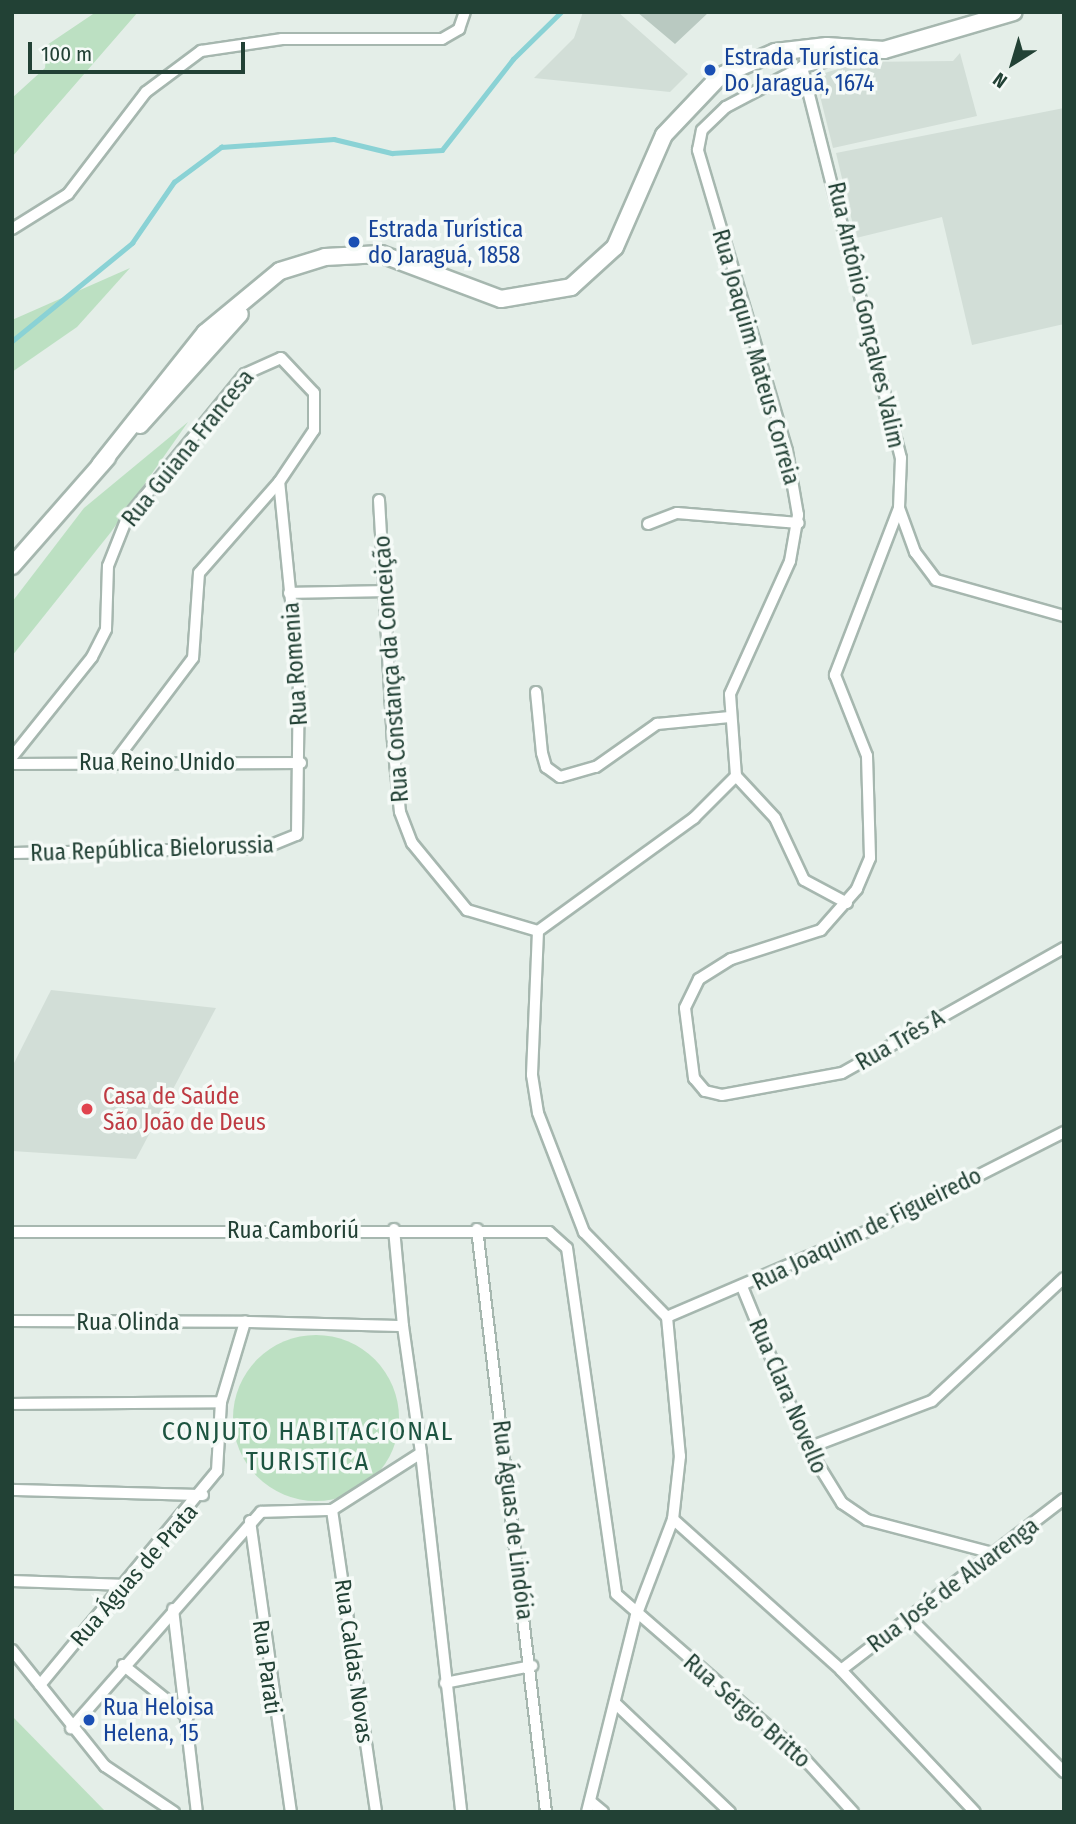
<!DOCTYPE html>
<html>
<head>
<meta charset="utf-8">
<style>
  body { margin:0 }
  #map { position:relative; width:1076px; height:1824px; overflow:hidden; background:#e4eee8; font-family:"Fira Sans Condensed",sans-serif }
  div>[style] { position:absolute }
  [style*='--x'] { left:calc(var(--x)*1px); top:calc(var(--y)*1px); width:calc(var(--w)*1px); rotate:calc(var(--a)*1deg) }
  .built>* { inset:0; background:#d2ded7 }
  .green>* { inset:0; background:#bce0c2 }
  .round { border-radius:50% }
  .stream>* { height:4.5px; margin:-2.25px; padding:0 2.25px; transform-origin:2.25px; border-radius:2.25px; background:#8ad2d5 }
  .building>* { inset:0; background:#b9c9c1 }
  .roads { filter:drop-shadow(2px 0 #a6b7af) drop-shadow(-2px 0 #a6b7af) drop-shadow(0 2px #a6b7af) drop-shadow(0 -2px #a6b7af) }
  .street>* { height:10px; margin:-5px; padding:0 5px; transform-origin:5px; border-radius:5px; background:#fff }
  .secondary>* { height:16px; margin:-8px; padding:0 8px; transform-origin:8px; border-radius:8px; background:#fff }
  .dots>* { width:19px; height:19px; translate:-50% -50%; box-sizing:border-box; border:4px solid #f5faf7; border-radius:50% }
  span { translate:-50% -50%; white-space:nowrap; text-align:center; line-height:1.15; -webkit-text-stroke:7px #f5faf7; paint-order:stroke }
  .transit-label { font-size:23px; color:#164399 }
  .left { translate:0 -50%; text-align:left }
  .street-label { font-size:23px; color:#224135 }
  .health-label { font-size:23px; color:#be3a42 }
  .quarter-label { font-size:26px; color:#1d5440; letter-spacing:2px }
  .frame { position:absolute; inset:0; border:14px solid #224135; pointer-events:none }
  .north { position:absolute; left:978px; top:28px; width:70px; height:70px; -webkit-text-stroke:5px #f5faf7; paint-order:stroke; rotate:217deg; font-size:19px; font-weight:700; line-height:28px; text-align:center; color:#224135 }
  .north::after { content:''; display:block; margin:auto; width:24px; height:32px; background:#224135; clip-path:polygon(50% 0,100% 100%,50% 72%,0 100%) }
  .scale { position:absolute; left:28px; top:42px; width:217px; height:32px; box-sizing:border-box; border:4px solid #224135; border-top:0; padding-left:9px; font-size:21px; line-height:24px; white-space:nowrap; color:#224135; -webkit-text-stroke:5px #f5faf7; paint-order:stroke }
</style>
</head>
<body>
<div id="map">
  <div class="built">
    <i style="clip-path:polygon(583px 12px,618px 12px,688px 74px,670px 92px,534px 78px,574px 38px)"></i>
    <i style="clip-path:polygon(960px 53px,977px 116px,833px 148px,815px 76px,861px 62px,953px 61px)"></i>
    <i style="clip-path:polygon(1064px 108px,1064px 324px,972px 345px,942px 217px,856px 238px,836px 153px)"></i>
    <i style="clip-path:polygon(51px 990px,216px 1008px,136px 1159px,12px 1151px,12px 1067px)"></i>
  </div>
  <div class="green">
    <i style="clip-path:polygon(96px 12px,138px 12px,12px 157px,12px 98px,45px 68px,47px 45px)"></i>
    <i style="clip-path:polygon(130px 268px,77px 327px,12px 372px,12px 320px)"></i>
    <i style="clip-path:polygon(188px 422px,111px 532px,12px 656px,12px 602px,84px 508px)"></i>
    <i class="round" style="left:233px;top:1335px;width:166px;height:166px"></i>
    <i style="clip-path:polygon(12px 1716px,106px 1812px,12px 1812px)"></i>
  </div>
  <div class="stream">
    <i style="--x:12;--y:341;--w:155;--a:-39.2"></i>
    <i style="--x:132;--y:243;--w:74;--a:-55.5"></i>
    <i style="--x:174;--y:182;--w:59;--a:-36.7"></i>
    <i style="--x:221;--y:147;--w:113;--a:-4"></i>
    <i style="--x:334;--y:139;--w:60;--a:13.6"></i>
    <i style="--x:392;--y:153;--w:50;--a:-3.4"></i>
    <i style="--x:442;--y:150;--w:115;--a:-52"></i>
    <i style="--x:513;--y:59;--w:67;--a:-44.4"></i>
  </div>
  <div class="building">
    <i style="clip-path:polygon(637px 12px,709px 12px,675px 44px)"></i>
  </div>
  <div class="roads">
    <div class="street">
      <i style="--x:802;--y:67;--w:403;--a:75.8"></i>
      <i style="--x:901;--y:458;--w:50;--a:92.3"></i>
      <i style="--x:899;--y:508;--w:179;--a:111"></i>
      <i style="--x:835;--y:675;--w:87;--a:68.4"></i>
      <i style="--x:867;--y:756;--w:102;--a:88.3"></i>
      <i style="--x:870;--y:858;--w:34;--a:113"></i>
      <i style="--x:857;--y:889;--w:55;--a:131.3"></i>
      <i style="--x:821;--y:930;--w:95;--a:162.1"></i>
      <i style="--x:731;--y:959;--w:38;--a:148"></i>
      <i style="--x:699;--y:979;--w:32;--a:116"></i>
      <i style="--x:685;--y:1008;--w:71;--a:82.7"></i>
      <i style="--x:694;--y:1078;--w:17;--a:50"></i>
      <i style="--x:705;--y:1091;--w:17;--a:13"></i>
      <i style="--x:722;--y:1095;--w:122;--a:-10.4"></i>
      <i style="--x:842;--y:1073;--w:255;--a:-29.4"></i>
      <i style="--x:12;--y:229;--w:66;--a:-32"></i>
      <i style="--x:68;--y:194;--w:128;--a:-52.6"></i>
      <i style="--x:146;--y:92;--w:69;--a:-36.7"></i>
      <i style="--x:201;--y:51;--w:82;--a:-8.4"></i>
      <i style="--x:282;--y:39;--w:160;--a:0"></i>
      <i style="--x:442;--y:39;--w:20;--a:-30"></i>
      <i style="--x:459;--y:29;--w:18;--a:-71"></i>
      <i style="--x:379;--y:500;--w:242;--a:86.7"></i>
      <i style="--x:393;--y:742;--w:70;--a:84.3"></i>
      <i style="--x:400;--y:812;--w:33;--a:69"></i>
      <i style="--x:412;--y:843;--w:87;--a:50.6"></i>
      <i style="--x:467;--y:910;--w:74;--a:16.5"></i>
      <i style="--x:899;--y:508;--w:47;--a:70"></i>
      <i style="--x:915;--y:552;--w:35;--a:53"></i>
      <i style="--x:936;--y:580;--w:133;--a:15.7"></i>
      <i style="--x:648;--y:524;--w:31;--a:-21"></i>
      <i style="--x:677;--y:513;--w:122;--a:4.7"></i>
      <i style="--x:289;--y:593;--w:96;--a:-1.2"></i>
      <i style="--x:536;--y:692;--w:61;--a:84.4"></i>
      <i style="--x:542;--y:753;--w:15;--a:74"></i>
      <i style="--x:546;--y:767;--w:17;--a:36"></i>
      <i style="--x:560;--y:777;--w:37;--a:-16"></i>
      <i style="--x:596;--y:767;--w:75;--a:-35.2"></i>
      <i style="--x:657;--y:724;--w:73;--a:-5.5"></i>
      <i style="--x:12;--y:757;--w:128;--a:-51.3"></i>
      <i style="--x:92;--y:657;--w:31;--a:-63"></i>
      <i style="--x:106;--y:629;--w:63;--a:-88.2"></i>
      <i style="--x:108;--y:566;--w:52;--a:-68.4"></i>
      <i style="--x:127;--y:518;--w:186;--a:-50.7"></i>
      <i style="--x:245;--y:374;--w:39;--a:-24"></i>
      <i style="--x:281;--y:358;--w:48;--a:46.7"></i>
      <i style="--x:314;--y:393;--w:37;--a:90"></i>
      <i style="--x:314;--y:430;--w:63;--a:123.9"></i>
      <i style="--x:279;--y:482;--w:121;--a:131.3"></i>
      <i style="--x:199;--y:573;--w:85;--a:94"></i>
      <i style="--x:193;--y:658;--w:128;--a:127"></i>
      <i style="--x:12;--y:764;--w:289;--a:-0.2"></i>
      <i style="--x:12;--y:853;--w:252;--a:-1.1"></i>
      <i style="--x:264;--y:848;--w:35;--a:-22"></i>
      <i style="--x:297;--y:835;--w:154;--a:-89.3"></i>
      <i style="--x:299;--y:681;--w:200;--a:-95.7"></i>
      <i style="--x:847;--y:903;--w:49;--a:-151.9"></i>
      <i style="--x:804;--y:880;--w:68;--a:-115.1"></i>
      <i style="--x:775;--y:818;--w:57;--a:-132.9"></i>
      <i style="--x:736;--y:776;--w:82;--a:-94.2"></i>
      <i style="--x:730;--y:694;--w:146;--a:-65.7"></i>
      <i style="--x:790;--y:561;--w:47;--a:-80.1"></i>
      <i style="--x:798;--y:515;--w:65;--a:-99.8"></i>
      <i style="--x:787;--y:451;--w:314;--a:-106.5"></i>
      <i style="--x:698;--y:150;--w:20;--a:-79"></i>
      <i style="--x:702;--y:130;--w:33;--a:-44"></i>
      <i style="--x:726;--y:107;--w:86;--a:-27.8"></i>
      <i style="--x:802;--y:67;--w:64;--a:-12.7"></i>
      <i style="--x:538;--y:931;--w:144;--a:92.4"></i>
      <i style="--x:532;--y:1075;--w:38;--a:81"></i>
      <i style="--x:538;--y:1113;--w:128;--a:68.9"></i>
      <i style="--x:584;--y:1232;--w:119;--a:45.7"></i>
      <i style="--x:667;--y:1317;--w:140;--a:84.7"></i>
      <i style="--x:680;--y:1456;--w:63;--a:96.3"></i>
      <i style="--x:673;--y:1519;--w:226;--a:41.9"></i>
      <i style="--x:841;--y:1670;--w:195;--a:46.7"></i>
      <i style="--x:538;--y:931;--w:193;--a:-35.9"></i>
      <i style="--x:694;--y:818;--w:59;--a:-45"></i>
      <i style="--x:394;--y:1229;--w:97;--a:84.7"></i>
      <i style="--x:477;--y:1229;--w:587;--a:83.25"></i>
      <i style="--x:12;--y:1232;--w:537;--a:0"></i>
      <i style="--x:549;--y:1232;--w:24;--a:42"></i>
      <i style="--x:567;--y:1248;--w:349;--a:81.9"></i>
      <i style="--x:616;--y:1594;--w:245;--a:41"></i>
      <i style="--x:801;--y:1755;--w:77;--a:47.6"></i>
      <i style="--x:743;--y:1289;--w:172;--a:67.8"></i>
      <i style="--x:808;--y:1448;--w:65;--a:58.3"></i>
      <i style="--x:842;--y:1503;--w:30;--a:34"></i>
      <i style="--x:867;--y:1520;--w:134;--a:14.7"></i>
      <i style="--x:667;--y:1317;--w:226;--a:-23.2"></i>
      <i style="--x:875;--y:1228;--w:212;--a:-26.9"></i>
      <i style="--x:12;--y:1321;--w:233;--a:0.2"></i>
      <i style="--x:12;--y:1404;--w:209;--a:-0.5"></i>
      <i style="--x:808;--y:1448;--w:133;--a:-20.8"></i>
      <i style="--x:932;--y:1401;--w:180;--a:-43"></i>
      <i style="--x:421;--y:1453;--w:361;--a:83.6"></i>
      <i style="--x:12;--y:1490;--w:191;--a:1.5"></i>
      <i style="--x:332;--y:1510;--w:305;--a:81.7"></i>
      <i style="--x:250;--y:1521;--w:294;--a:82"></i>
      <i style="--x:12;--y:1581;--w:115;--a:2"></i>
      <i style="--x:173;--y:1609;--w:204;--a:83.3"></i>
      <i style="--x:910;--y:1618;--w:218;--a:45"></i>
      <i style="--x:12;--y:1650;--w:149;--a:51.3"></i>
      <i style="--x:105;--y:1766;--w:83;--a:33.7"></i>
      <i style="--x:123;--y:1665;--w:83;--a:38.7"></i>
      <i style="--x:841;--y:1670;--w:281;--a:-37.5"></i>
      <i style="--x:445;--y:1683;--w:89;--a:-11.1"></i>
      <i style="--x:40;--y:1685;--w:278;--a:-50.4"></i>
      <i style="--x:217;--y:1471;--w:69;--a:-86.7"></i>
      <i style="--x:221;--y:1402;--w:84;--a:-73.3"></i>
      <i style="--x:245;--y:1322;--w:158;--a:1.5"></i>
      <i style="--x:403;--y:1326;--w:128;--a:81.9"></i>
      <i style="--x:421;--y:1453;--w:106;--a:147.4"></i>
      <i style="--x:332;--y:1510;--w:71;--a:178.4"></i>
      <i style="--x:261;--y:1512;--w:288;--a:131.3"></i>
      <i style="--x:616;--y:1704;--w:157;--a:43.5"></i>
      <i style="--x:590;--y:1801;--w:17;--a:40"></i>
      <i style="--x:587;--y:1812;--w:202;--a:-76"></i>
      <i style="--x:636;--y:1616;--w:104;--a:-69.1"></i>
    </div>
    <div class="secondary">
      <i style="--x:140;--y:425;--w:149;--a:-48"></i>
      <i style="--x:100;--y:465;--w:169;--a:-51.5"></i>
      <i style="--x:205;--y:333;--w:97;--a:-39.6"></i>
      <i style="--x:280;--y:271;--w:47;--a:-17.3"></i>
      <i style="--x:325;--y:257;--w:56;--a:-3.1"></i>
      <i style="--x:381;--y:254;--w:128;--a:20.6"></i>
      <i style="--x:501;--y:299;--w:71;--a:-9.7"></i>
      <i style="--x:571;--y:287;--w:59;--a:-42.3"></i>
      <i style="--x:615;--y:247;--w:122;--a:-66.4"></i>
      <i style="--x:664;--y:135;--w:81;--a:-46.5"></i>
      <i style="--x:720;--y:76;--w:60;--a:-23.6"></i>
      <i style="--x:775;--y:52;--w:52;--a:-6.6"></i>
      <i style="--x:827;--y:46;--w:57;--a:4"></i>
      <i style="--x:884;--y:50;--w:135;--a:-16.3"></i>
      <i style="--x:12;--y:566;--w:144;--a:-48.7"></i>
    </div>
  </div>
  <div class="dots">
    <i style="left:710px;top:70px;background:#1a4fb4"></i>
    <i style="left:354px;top:242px;background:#1a4fb4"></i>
    <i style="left:87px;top:1109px;background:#e0444e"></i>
    <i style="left:89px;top:1720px;background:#1a4fb4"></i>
  </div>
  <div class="transit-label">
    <span class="left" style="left:724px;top:70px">Estrada Turística<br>Do Jaraguá, 1674</span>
    <span class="left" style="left:368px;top:242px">Estrada Turística<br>do Jaraguá, 1858</span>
    <span class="left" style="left:103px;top:1720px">Rua Heloisa<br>Helena, 15</span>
  </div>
  <div class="street-label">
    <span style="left:866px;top:315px;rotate:77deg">Rua Antônio Gonçalves Valim</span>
    <span style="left:756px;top:357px;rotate:74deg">Rua Joaquim Mateus Correia</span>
    <span style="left:188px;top:448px;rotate:-51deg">Rua Guiana Francesa</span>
    <span style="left:295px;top:664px;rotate:-94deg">Rua Romenia</span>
    <span style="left:391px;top:669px;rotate:-94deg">Rua Constança da Conceição</span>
    <span style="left:157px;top:762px">Rua Reino Unido</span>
    <span style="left:152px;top:849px;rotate:-2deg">Rua República Bielorussia</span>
    <span style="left:900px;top:1040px;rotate:-30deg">Rua Três A</span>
    <span style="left:867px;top:1229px;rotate:-26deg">Rua Joaquim de Figueiredo</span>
    <span style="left:293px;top:1230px">Rua Camboriú</span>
    <span style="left:128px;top:1322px">Rua Olinda</span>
    <span style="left:788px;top:1396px;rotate:67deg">Rua Clara Novello</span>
    <span style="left:513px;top:1520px;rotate:83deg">Rua Águas de Lindóia</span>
    <span style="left:134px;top:1575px;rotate:-49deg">Rua Águas de Prata</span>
    <span style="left:953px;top:1585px;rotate:-37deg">Rua José de Alvarenga</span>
    <span style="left:354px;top:1661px;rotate:82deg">Rua Caldas Novas</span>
    <span style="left:267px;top:1667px;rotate:82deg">Rua Parati</span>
    <span style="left:747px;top:1711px;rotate:41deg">Rua Sérgio Britto</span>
  </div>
  <div class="health-label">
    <span class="left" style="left:103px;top:1109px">Casa de Saúde<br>São João de Deus</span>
  </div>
  <div class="quarter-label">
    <span style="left:308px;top:1447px">CONJUTO HABITACIONAL<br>TURISTICA</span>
  </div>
  <div class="frame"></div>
  <div class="north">N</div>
  <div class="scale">100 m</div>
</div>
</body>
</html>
